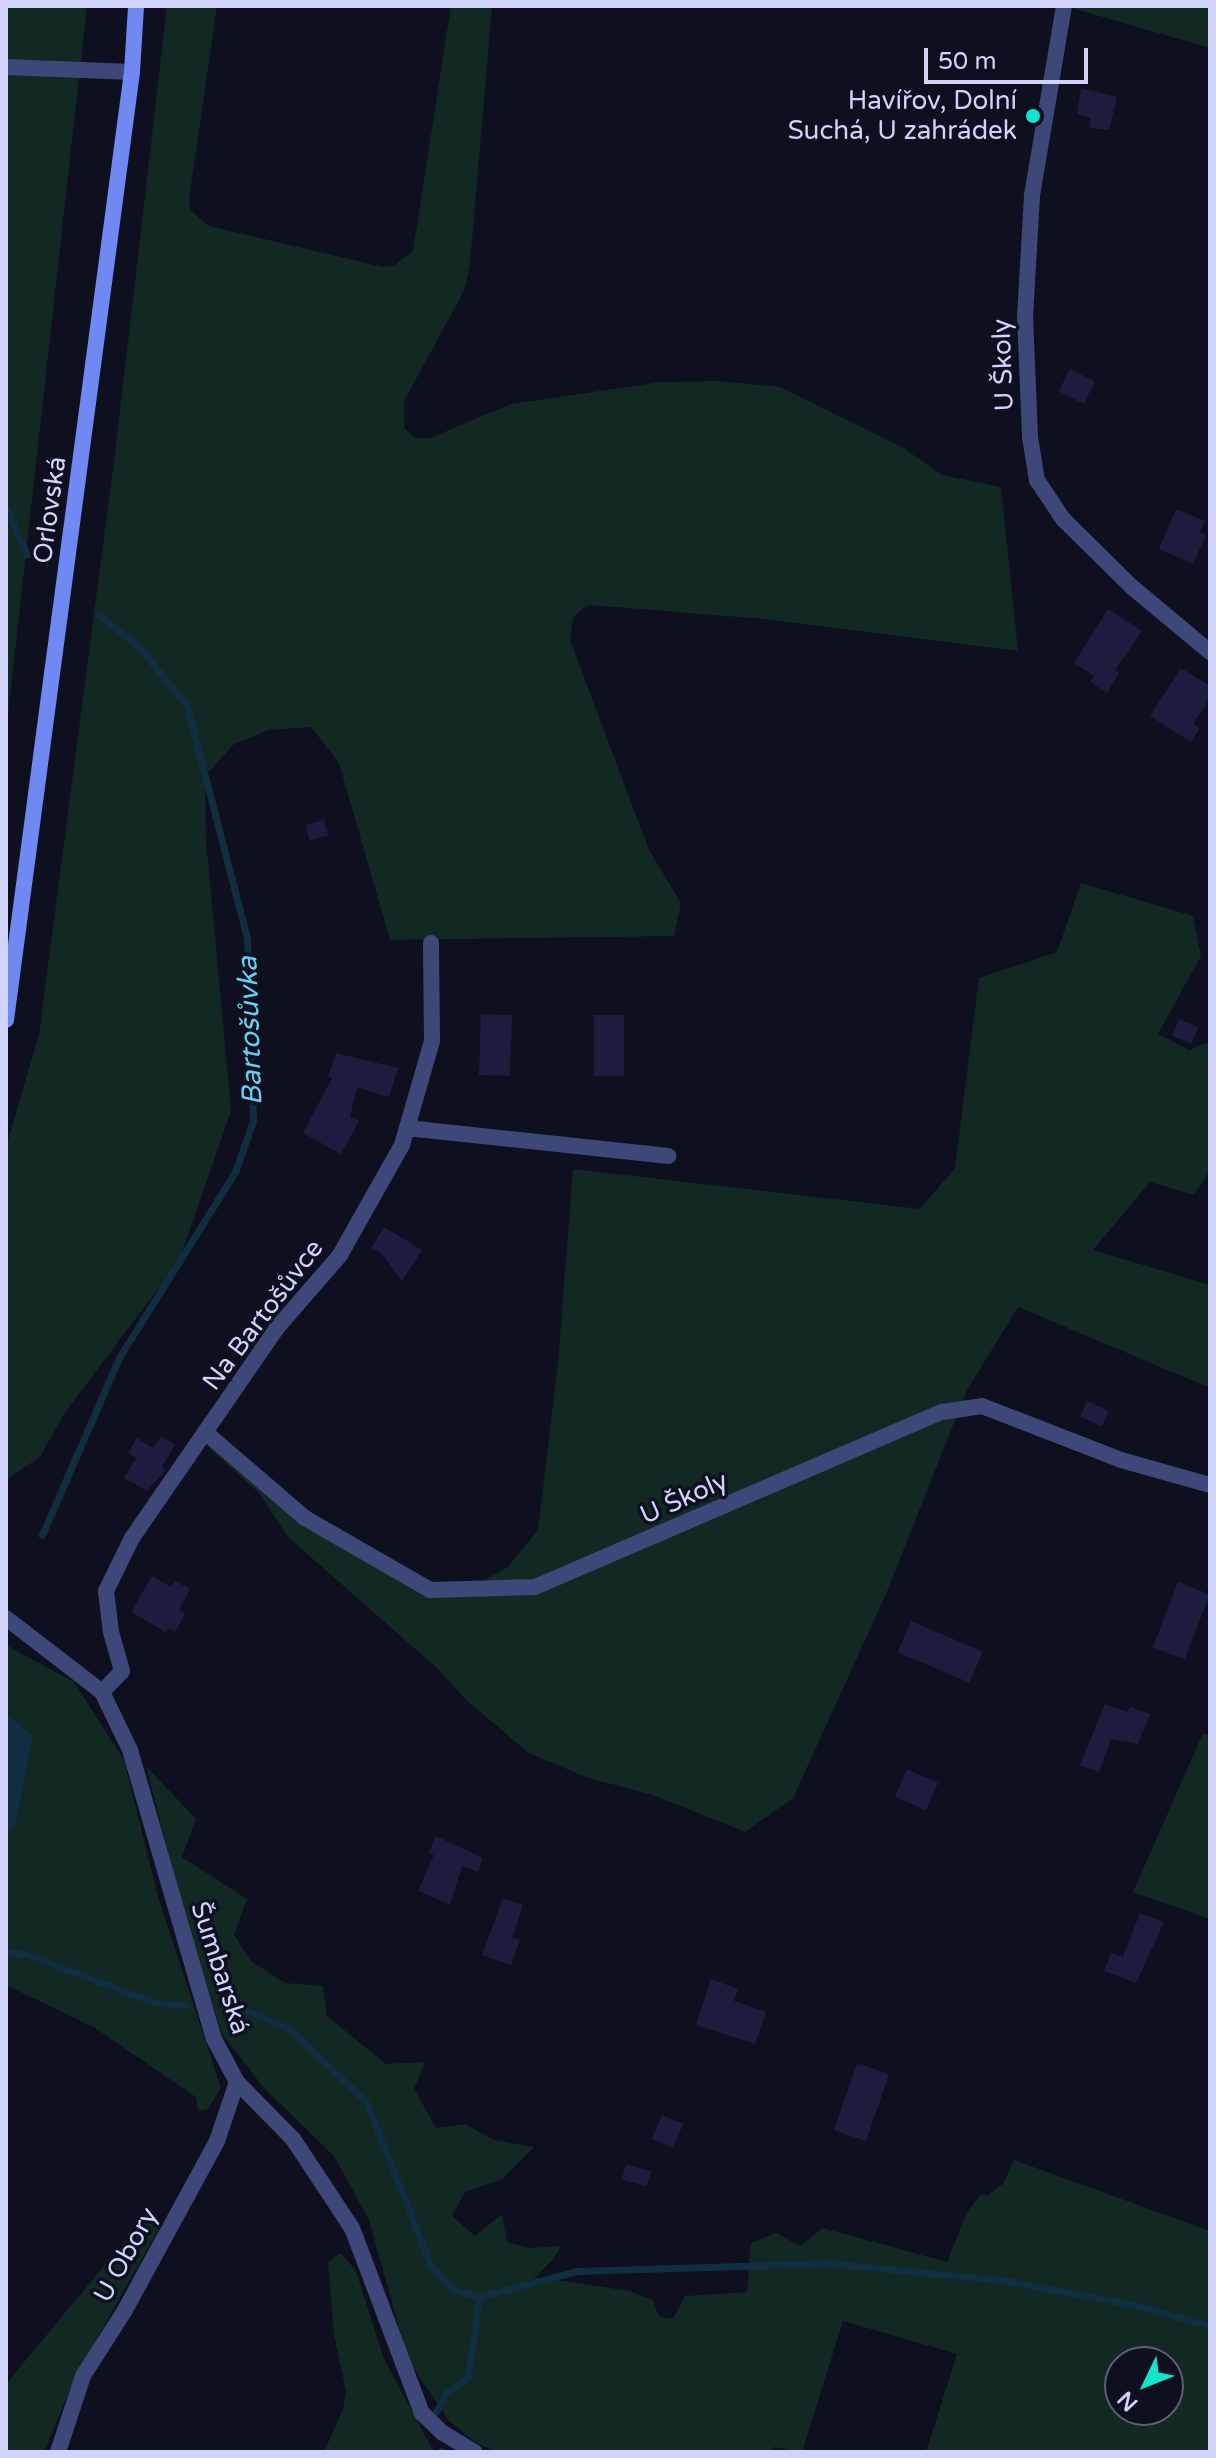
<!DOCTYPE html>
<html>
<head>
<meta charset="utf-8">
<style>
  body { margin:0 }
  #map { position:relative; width:1216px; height:2458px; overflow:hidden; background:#0e0f1f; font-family:"Varela Round",sans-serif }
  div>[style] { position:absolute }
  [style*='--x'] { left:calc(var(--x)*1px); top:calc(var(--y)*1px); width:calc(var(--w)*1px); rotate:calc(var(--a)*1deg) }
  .green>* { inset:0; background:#122823 }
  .water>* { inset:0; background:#112d40 }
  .stream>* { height:7px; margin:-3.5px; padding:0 3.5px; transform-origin:3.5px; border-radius:3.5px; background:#112d40 }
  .building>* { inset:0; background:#1c1c3e; transform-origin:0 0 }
  .street>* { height:16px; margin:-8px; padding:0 8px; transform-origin:8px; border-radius:8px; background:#3d4879 }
  .secondary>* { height:16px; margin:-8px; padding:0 8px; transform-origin:8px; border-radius:8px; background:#7088f2 }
  .dots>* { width:22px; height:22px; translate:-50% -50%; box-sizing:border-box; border:4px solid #0e0f1f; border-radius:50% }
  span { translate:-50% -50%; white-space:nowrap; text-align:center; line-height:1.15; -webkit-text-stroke:7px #0e0f1f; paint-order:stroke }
  .poi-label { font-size:26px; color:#d0d4fb }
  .right { translate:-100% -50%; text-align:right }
  .street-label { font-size:26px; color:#d0d4fb }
  .water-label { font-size:28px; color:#67cef1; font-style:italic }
  .frame { position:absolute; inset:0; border:8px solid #d0d4fb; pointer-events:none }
  .north { position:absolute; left:1104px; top:2346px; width:80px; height:80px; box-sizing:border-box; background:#0e0f1f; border:2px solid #5c5e77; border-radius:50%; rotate:227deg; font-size:22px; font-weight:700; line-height:32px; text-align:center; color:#d0d4fb }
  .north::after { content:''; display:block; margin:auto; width:28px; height:36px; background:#14e3cc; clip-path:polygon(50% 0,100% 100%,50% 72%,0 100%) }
  .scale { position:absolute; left:924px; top:48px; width:164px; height:36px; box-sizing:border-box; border:4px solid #d0d4fb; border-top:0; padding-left:10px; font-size:24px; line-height:28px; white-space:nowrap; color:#d0d4fb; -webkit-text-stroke:6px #0e0f1f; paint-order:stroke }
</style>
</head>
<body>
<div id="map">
  <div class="green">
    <i style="clip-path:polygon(6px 6px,87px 6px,6px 732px)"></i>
    <i style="clip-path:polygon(167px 6px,217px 6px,189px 199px,190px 210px,209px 226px,383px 267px,394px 266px,413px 251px,451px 6px,492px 6px,470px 264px,465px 289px,404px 401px,404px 428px,415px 438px,430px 438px,511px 404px,661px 382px,718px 381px,780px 387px,902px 447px,942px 475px,1001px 487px,1018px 651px,764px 619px,590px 605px,581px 610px,573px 618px,570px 640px,649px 850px,681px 903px,674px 936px,390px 940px,339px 763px,311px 727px,268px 730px,233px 745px,205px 776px,206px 839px,231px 1111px,179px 1261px,64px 1414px,40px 1457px,6px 1480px,6px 1147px,39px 1034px,115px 454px)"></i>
    <i style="clip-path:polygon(1076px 6px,1210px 6px,1210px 48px,1075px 9px)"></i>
    <i style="clip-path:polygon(1081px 883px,1193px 916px,1201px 956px,1158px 1034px,1189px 1050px,1210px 1042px,1210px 1170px,1194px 1195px,1150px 1182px,1093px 1250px,1210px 1285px,1210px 1388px,1018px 1307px,967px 1390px,886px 1594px,793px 1798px,745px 1832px,650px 1794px,588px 1778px,529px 1753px,467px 1701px,438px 1669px,288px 1537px,259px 1493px,208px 1447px,211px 1441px,424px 1595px,477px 1584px,508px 1567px,538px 1530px,558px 1363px,573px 1169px,920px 1209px,955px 1168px,979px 978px,1057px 952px)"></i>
    <i style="clip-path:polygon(6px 1645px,74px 1682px,124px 1760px,159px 1900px,221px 2088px,208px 2109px,198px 2111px,196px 2097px,95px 2028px,6px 1985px,6px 1837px,17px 1819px,33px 1735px,6px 1714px)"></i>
    <i style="clip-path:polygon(1203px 1733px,1210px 1736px,1210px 1919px,1133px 1892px)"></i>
    <i style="clip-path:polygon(evenodd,146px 1766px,196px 1819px,182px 1857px,247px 1899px,234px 1935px,251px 1961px,285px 1983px,323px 1986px,327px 2016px,386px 2064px,425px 2062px,414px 2089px,436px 2128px,465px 2124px,494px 2140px,534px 2147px,502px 2179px,465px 2192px,452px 2216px,475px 2236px,502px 2214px,507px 2242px,529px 2248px,561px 2246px,554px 2258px,532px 2281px,544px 2278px,630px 2291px,653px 2300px,658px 2315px,666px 2319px,674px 2317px,685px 2296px,747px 2292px,751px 2243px,776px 2233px,800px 2246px,823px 2228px,947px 2262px,967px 2212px,981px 2194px,988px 2195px,1003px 2184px,1014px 2160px,1210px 2231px,1210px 2452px,926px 2452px,957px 2354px,843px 2321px,802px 2452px,774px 2447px,768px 2452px,497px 2452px,478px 2444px,449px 2421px,408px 2360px,369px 2220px,334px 2156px,265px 2089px,222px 2034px,183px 1910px,146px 1766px,1120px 2362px,1168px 2362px,1168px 2410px,1120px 2410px,1120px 2362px)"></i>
    <i style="clip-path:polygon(147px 2214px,161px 2225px,76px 2375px,44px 2452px,6px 2452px,6px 2384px)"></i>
    <i style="clip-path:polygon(341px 2253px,356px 2271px,384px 2359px,434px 2452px,324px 2452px,343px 2409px,346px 2391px,334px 2335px,328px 2262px)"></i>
  </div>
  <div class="water">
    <i style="clip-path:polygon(6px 1714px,33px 1735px,17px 1819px,6px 1837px)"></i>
  </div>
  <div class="stream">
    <i style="--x:6;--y:508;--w:51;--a:65.9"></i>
    <i style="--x:42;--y:1535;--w:195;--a:-66.5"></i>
    <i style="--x:120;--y:1356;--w:217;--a:-58"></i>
    <i style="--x:235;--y:1172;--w:54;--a:-70.6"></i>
    <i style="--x:253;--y:1121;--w:183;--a:-91.9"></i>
    <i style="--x:247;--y:938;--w:240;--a:-104.5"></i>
    <i style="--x:187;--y:706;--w:77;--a:-129.2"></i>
    <i style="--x:138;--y:646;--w:50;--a:-141.5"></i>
    <i style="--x:6;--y:1952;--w:20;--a:6"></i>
    <i style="--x:26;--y:1954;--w:139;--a:20.7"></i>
    <i style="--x:156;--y:2003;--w:30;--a:4"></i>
    <i style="--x:223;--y:2008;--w:23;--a:5"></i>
    <i style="--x:246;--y:2010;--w:48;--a:23.4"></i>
    <i style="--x:290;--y:2029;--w:105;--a:43.8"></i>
    <i style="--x:366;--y:2102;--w:176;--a:68.4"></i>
    <i style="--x:431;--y:2266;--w:32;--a:46"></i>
    <i style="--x:453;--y:2289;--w:27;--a:17"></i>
    <i style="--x:479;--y:2297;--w:81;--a:97.8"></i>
    <i style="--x:468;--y:2377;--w:27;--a:144"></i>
    <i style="--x:446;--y:2393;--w:21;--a:118"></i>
    <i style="--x:479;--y:2297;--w:101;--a:-14.9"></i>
    <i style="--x:577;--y:2271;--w:249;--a:-1.8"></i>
    <i style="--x:826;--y:2263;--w:183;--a:5.6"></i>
    <i style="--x:1008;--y:2281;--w:128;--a:10.8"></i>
    <i style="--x:1134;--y:2305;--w:79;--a:15.4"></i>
    <i style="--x:441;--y:2451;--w:1;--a:45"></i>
  </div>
  <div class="building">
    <i style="clip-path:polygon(1081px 88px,1117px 97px,1109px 130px,1090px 128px,1091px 118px,1077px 114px)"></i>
    <i style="left:1070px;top:369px;width:28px;height:25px;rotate:27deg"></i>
    <i style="clip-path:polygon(1176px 509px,1205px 521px,1200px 532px,1206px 535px,1193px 564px,1159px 549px)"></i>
    <i style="clip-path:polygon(1108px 609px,1142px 631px,1115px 670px,1119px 673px,1107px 693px,1090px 682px,1094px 676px,1074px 663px)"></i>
    <i style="clip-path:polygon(1181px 668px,1210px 686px,1210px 698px,1193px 724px,1200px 728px,1191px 742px,1150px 716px)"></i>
    <i style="left:324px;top:820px;width:16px;height:19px;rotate:76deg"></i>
    <i style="left:481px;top:1014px;width:31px;height:61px;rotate:2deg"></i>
    <i style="left:594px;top:1015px;width:30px;height:61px"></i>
    <i style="left:1179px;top:1019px;width:21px;height:18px;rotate:23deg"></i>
    <i style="clip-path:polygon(336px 1053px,398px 1068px,389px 1097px,357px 1087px,350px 1117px,359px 1121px,341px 1154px,303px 1133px,332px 1078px,328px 1077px)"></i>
    <i style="clip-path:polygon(384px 1227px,422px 1250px,402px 1281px,382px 1254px,371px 1248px)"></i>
    <i style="left:1087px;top:1401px;width:24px;height:17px;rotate:24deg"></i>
    <i style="clip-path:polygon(161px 1436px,175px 1445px,162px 1467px,165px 1471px,147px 1491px,124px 1478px,136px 1458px,128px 1453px,137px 1438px,153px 1448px)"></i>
    <i style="clip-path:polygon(152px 1576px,171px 1587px,175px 1581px,190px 1589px,179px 1610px,185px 1614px,175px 1632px,168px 1628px,166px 1632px,131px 1612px)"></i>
    <i style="left:1178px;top:1582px;width:34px;height:70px;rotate:21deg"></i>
    <i style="left:911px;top:1621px;width:78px;height:34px;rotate:23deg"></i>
    <i style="clip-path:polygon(1105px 1704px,1128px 1712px,1130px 1707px,1150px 1714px,1138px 1744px,1111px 1739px,1099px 1772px,1080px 1765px)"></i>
    <i style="left:907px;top:1769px;width:34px;height:30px;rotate:24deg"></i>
    <i style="clip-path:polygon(436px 1836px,483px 1858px,478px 1872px,462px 1866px,450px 1905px,418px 1891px,434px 1855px,429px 1853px)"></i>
    <i style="clip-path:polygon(503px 1898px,523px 1905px,512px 1938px,520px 1940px,511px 1965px,482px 1955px)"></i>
    <i style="clip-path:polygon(1140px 1913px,1164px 1922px,1136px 1983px,1104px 1971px,1111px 1953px,1123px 1957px)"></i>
    <i style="clip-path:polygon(711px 1979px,738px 1989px,734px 2001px,766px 2012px,755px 2044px,696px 2025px)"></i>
    <i style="left:857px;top:2063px;width:34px;height:71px;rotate:19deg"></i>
    <i style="left:662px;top:2115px;width:23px;height:26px;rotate:23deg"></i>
    <i style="left:626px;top:2164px;width:26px;height:16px;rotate:16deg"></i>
  </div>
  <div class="street">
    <i style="--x:1064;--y:6;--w:193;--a:99.6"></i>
    <i style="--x:1032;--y:196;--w:120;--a:93.3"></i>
    <i style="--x:1025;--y:316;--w:121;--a:87.6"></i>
    <i style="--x:1030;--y:437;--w:44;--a:80.8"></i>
    <i style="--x:1037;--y:480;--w:47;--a:56.3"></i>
    <i style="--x:1063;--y:519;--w:97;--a:44.6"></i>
    <i style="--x:1132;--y:587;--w:102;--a:39.8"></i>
    <i style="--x:6;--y:67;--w:126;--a:2.3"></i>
    <i style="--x:407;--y:1128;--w:263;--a:6.1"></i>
    <i style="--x:205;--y:1432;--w:132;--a:40.7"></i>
    <i style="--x:305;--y:1518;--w:144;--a:29.9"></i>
    <i style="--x:430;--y:1590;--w:105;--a:-1.6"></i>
    <i style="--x:535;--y:1587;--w:443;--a:-23.3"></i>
    <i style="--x:942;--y:1412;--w:40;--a:-8.5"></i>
    <i style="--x:982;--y:1406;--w:149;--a:21.2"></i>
    <i style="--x:1121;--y:1460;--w:92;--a:15.7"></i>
    <i style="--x:6;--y:1618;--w:121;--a:37.6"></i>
    <i style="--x:102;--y:1692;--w:64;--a:64.2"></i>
    <i style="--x:130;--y:1750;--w:301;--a:73.8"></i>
    <i style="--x:214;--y:2039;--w:49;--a:61.9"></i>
    <i style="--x:237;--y:2082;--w:80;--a:45.5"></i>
    <i style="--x:293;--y:2139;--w:107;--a:56.5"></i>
    <i style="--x:352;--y:2228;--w:198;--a:69.3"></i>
    <i style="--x:422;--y:2413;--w:29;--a:44"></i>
    <i style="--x:443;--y:2433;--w:37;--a:31"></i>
    <i style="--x:102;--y:1692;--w:29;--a:-46"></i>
    <i style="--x:122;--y:1671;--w:41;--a:-105.8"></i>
    <i style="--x:111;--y:1632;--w:41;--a:-97"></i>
    <i style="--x:106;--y:1591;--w:59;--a:-63.9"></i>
    <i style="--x:132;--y:1538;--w:254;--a:-55.4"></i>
    <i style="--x:276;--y:1329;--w:98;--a:-49.1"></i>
    <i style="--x:340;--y:1255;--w:126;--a:-60.6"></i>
    <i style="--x:402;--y:1145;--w:108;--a:-73.9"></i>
    <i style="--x:432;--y:1041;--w:98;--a:-90.6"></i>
    <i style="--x:58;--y:2452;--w:80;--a:-71.8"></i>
    <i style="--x:83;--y:2376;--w:78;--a:-57.5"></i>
    <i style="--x:125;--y:2310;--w:192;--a:-61.4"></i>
    <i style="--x:217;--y:2141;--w:62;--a:-71.3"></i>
  </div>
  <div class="secondary">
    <i style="--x:6;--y:1020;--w:956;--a:-82.43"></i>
    <i style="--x:132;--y:72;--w:66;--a:-86.5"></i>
  </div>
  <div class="dots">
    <i style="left:1033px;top:116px;background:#14e3cc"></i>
  </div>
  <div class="poi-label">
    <span class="right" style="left:1017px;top:116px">Havířov, Dolní<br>Suchá, U zahrádek</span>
  </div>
  <div class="street-label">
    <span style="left:1003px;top:365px;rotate:-92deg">U Školy</span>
    <span style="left:50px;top:510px;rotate:-82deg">Orlovská</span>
    <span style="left:263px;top:1315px;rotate:-53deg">Na Bartošůvce</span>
    <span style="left:684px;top:1498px;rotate:-24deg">U Školy</span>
    <span style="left:220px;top:1968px;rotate:72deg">Šumbarská</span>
    <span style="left:126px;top:2255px;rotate:-61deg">U Obory</span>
  </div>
  <div class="water-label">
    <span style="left:250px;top:1031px;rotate:-92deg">Bartošůvka</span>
  </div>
  <div class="frame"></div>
  <div class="north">N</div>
  <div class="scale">50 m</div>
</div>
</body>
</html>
